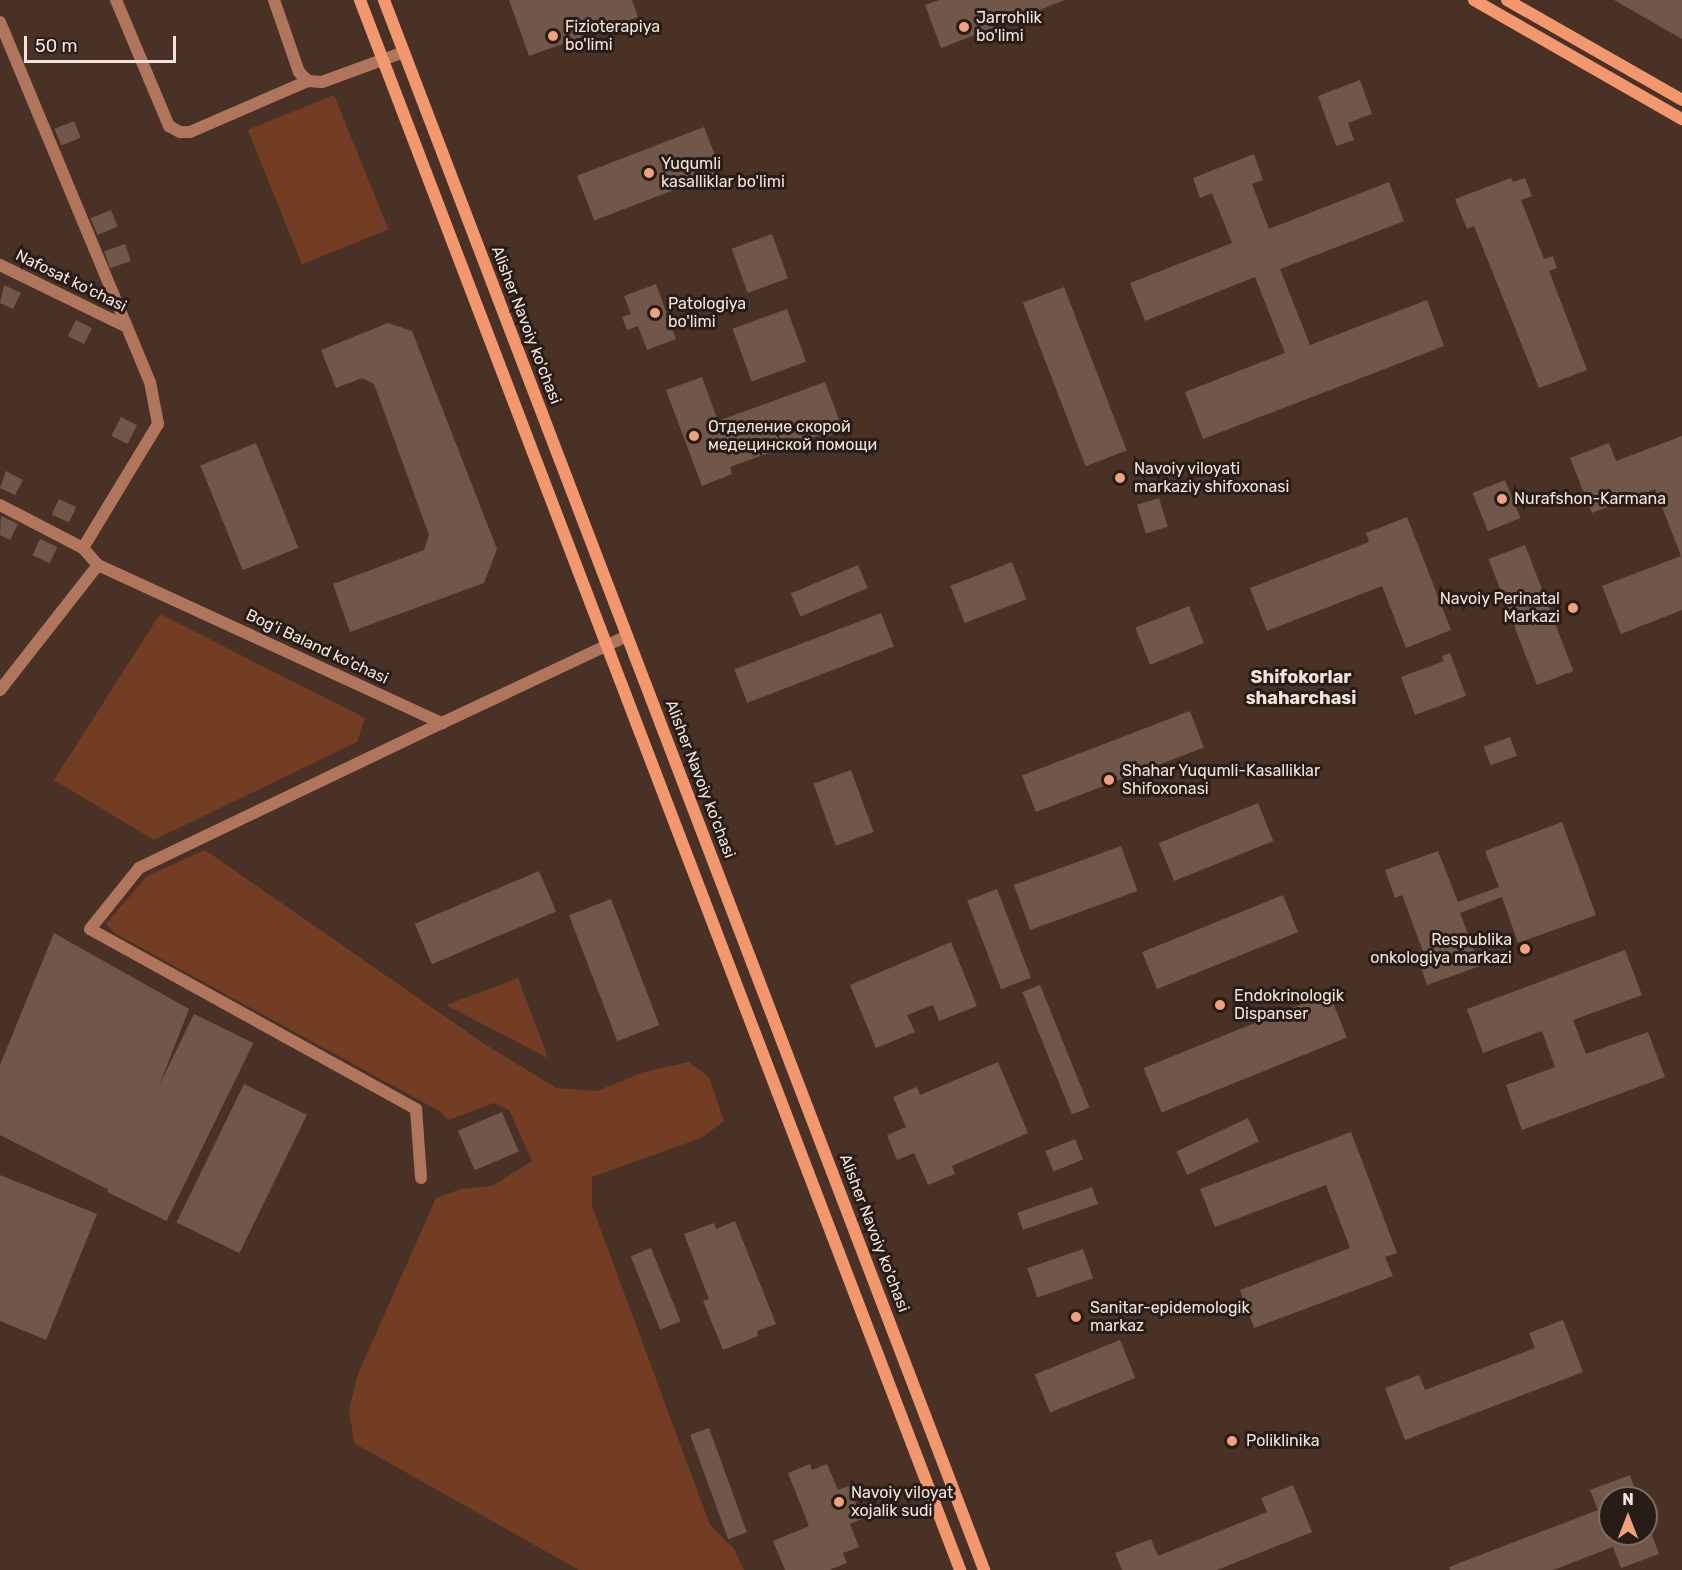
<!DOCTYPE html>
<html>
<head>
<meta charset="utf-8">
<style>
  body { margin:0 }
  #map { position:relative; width:1682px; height:1570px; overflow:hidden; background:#4a3126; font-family:Rubik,sans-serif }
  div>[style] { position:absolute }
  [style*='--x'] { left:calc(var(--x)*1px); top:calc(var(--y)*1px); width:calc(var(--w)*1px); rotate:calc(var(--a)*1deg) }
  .green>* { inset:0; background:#733d24; transform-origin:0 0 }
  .building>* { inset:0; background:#71564a; transform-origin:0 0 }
  .street>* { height:12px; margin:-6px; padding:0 6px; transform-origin:6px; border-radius:6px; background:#b0765d }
  .secondary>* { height:12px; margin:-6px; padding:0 6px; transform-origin:6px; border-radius:6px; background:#f3976f }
  .dots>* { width:16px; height:16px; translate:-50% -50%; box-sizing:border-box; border:3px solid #281c17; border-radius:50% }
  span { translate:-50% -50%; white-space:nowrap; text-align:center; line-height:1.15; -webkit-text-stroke:6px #281c17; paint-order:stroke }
  .poi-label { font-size:16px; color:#f3e3dc }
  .left { translate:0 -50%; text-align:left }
  .right { translate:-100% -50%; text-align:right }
  .street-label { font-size:16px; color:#f3e3dc }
  .neighbourhood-label { font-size:18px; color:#f3e3dc; font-weight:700 }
  .north { position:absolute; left:1598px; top:1486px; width:60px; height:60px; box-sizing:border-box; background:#281c17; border:2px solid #796c66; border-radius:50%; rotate:0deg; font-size:16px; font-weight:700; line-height:24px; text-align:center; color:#f3e3dc }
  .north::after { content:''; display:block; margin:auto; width:21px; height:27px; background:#f2a17e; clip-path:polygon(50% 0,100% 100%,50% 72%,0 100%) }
  .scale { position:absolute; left:24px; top:36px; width:152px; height:27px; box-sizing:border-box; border:3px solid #f3e3dc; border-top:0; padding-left:8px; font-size:18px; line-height:21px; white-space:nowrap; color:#f3e3dc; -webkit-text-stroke:4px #281c17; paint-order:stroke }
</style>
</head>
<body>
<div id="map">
  <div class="green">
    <i style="left:334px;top:95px;width:145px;height:93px;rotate:68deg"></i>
    <i style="clip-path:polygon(160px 614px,365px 718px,357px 742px,154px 840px,54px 780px)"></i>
    <i style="clip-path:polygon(205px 850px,483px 1043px,556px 1088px,597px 1091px,644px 1072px,689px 1062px,709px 1077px,724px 1121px,701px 1138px,592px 1177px,592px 1206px,710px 1525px,734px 1549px,744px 1570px,579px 1570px,354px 1443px,349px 1409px,358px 1374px,436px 1198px,461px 1189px,492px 1186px,532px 1161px,509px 1110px,494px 1103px,448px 1120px,441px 1112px,116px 934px,106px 924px,147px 876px)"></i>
    <i style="clip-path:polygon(518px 978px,548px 1058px,446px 1005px)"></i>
  </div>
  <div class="building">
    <i style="clip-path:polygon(509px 0,632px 0,638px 17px,529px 56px)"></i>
    <i style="clip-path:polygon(939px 0,1065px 0,941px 48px,925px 5px)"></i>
    <i style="clip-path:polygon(1614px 0,1682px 0,1682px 39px)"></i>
    <i style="clip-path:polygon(1360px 80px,1372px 114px,1348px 123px,1354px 140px,1336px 146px,1318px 96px)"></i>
    <i style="left:74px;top:121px;width:18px;height:21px;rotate:68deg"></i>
    <i style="left:704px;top:127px;width:48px;height:136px;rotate:69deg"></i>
    <i style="clip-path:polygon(1254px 154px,1263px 180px,1252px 184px,1269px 229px,1389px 182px,1404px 221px,1280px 269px,1310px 345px,1427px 300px,1444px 346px,1203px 439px,1185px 392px,1285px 353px,1255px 277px,1145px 321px,1130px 283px,1232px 243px,1212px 193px,1200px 198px,1193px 178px)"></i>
    <i style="clip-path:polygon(1511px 178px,1513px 182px,1525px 178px,1532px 196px,1521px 200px,1544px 259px,1553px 256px,1557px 268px,1549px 271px,1587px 370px,1539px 388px,1474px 226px,1467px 229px,1455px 199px)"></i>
    <i style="left:111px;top:210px;width:18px;height:22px;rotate:68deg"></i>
    <i style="left:772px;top:234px;width:47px;height:43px;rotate:70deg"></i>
    <i style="left:125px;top:244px;width:18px;height:22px;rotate:71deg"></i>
    <i style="clip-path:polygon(656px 284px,676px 339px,647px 350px,638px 326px,627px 330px,622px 317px,631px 314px,624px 296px)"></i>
    <i style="clip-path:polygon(4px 285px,21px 293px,13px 309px,0 303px)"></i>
    <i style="left:1064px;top:287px;width:175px;height:44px;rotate:69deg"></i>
    <i style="left:787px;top:309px;width:56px;height:58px;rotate:70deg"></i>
    <i style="left:76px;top:320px;width:18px;height:18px;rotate:27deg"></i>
    <i style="clip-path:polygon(388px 323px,412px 331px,497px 549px,484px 583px,350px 632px,333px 584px,424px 550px,429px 535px,374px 384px,362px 378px,336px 388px,321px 350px)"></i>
    <i style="clip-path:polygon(702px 377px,718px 421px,825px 382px,843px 430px,824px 438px,822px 434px,730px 467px,732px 474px,702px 486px,666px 390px)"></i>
    <i style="left:121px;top:417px;width:18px;height:21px;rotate:27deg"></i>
    <i style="clip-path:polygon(1682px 436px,1682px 610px,1621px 634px,1602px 586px,1681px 556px,1655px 489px,1592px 513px,1570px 458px,1609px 443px,1616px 461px)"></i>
    <i style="left:256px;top:443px;width:113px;height:60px;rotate:68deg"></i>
    <i style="clip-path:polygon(6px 471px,23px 480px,15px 495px,0 488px)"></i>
    <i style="left:1505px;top:480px;width:41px;height:35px;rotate:68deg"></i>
    <i style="left:1159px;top:498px;width:30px;height:23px;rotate:73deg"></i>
    <i style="left:59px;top:499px;width:19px;height:17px;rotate:25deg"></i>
    <i style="clip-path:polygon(1px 516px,18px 524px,10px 540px,0 535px)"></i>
    <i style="clip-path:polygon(1407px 517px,1451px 630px,1406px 648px,1382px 586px,1267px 631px,1250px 588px,1369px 542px,1366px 533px)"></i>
    <i style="left:40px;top:539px;width:19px;height:18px;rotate:25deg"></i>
    <i style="left:1525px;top:545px;width:135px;height:39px;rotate:69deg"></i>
    <i style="left:1012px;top:562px;width:40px;height:66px;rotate:69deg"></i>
    <i style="left:858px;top:565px;width:25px;height:73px;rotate:67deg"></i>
    <i style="left:1189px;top:606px;width:40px;height:58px;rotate:68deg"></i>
    <i style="left:881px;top:613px;width:36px;height:157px;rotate:69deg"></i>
    <i style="clip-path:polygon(1450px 653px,1466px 696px,1415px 715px,1401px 677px,1444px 661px,1442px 656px)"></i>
    <i style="left:1190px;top:711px;width:39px;height:180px;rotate:69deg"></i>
    <i style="left:1510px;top:737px;width:20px;height:28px;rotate:70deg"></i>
    <i style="left:851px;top:770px;width:66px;height:40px;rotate:70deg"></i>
    <i style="left:1258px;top:803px;width:41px;height:107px;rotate:68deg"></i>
    <i style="clip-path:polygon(1562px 822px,1596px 915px,1518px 943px,1502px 897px,1460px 913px,1480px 966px,1427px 985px,1417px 956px,1424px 954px,1402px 895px,1395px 898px,1385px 870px,1438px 851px,1458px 902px,1499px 887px,1485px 851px)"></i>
    <i style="left:1121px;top:846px;width:48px;height:114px;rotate:70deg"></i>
    <i style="left:539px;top:871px;width:44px;height:135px;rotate:67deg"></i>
    <i style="left:997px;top:889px;width:95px;height:32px;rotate:69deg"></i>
    <i style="left:1283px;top:895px;width:40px;height:152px;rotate:68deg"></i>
    <i style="left:611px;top:899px;width:135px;height:45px;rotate:69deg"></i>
    <i style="clip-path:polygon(54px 933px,189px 1009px,117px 1194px,0 1135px,0 1065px)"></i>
    <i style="clip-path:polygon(951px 942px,977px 1006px,939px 1021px,933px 1005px,907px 1015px,915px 1032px,876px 1048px,850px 985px)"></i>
    <i style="clip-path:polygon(1625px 950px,1642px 995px,1573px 1020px,1586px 1054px,1648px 1032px,1665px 1077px,1522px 1130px,1506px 1085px,1555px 1067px,1542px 1031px,1483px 1053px,1467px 1009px)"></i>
    <i style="left:1040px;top:985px;width:132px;height:19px;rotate:68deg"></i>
    <i style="left:1329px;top:993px;width:48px;height:200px;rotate:68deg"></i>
    <i style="left:194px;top:1014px;width:66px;height:198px;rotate:26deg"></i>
    <i style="clip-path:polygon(998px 1062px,1028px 1133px,952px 1166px,955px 1174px,928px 1185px,914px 1153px,897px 1160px,887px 1135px,906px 1127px,893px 1097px,917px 1087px,920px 1095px)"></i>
    <i style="left:244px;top:1084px;width:70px;height:154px;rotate:26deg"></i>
    <i style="left:502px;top:1112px;width:43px;height:48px;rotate:67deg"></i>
    <i style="left:1248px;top:1118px;width:26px;height:79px;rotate:65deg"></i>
    <i style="clip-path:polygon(1351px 1132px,1397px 1253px,1385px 1257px,1393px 1276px,1254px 1328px,1240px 1290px,1350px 1248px,1326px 1185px,1215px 1227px,1200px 1189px)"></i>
    <i style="left:1075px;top:1139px;width:22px;height:32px;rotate:68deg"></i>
    <i style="clip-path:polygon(0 1175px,97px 1214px,46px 1340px,0 1321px)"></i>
    <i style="left:1092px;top:1187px;width:18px;height:79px;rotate:71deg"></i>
    <i style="clip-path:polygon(735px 1221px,776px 1324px,757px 1331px,758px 1336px,723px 1350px,703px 1301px,709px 1299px,684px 1234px,714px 1223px,716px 1229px)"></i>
    <i style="left:651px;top:1248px;width:79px;height:22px;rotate:68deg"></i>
    <i style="left:1083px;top:1249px;width:31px;height:59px;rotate:71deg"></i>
    <i style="clip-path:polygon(1563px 1320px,1583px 1372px,1405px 1440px,1385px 1388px,1419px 1375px,1425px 1390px,1535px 1348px,1529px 1333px)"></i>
    <i style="left:1120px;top:1340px;width:41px;height:92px;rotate:68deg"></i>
    <i style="left:709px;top:1428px;width:111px;height:20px;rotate:70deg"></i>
    <i style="clip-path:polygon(810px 1464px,812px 1470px,827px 1464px,838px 1490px,849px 1486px,862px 1519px,850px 1524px,859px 1547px,843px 1553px,847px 1563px,829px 1570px,785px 1570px,773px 1541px,809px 1526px,788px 1473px)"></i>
    <i style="clip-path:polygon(1630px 1475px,1638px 1498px,1610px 1498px,1610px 1534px,1646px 1534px,1646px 1519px,1659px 1554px,1621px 1568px,1613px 1547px,1553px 1570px,1450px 1570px,1449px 1567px,1598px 1510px,1590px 1490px)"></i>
    <i style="clip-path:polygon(1293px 1485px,1312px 1532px,1217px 1570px,1122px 1570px,1115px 1553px,1151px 1539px,1158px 1556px,1267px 1512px,1261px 1498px)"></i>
  </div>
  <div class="street">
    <i style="--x:116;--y:0;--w:137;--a:67.2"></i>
    <i style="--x:169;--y:126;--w:13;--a:29"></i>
    <i style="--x:180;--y:132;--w:10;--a:0"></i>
    <i style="--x:190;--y:132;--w:129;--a:-23.4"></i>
    <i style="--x:274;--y:0;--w:76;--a:70.9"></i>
    <i style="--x:299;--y:72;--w:13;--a:45"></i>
    <i style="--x:308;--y:81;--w:14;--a:4"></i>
    <i style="--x:322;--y:82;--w:87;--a:-20.1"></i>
    <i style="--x:0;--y:22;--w:390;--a:67.4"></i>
    <i style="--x:150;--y:382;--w:43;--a:79.2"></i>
    <i style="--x:158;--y:424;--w:145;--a:121.2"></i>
    <i style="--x:0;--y:265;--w:141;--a:26"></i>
    <i style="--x:0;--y:505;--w:93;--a:27.4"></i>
    <i style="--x:83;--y:548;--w:23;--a:49"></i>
    <i style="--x:98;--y:565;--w:379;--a:24.7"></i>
    <i style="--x:442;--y:723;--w:204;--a:-25.2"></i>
    <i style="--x:0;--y:690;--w:159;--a:-51.9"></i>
    <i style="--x:421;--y:1178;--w:69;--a:-94.1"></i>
    <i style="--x:416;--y:1109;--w:372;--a:-151.1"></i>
    <i style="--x:90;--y:929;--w:78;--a:-51.2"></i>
    <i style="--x:139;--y:868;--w:336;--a:-25.6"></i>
  </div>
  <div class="secondary">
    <i style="--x:360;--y:0;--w:1681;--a:69.08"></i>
    <i style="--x:384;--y:0;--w:1681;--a:69.08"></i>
    <i style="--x:1474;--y:0;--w:240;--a:29.8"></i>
    <i style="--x:1507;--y:0;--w:202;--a:29.7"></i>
  </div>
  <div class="dots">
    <i style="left:964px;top:27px;background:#f2a17e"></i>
    <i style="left:553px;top:36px;background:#f2a17e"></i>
    <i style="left:649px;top:173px;background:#f2a17e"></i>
    <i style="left:655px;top:313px;background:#f2a17e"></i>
    <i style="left:694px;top:436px;background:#f2a17e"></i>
    <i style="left:1120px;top:478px;background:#f2a17e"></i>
    <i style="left:1502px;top:499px;background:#f2a17e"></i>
    <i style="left:1573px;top:608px;background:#f2a17e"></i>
    <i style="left:1109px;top:780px;background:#f2a17e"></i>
    <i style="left:1525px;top:949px;background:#f2a17e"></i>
    <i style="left:1220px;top:1005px;background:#f2a17e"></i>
    <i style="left:1076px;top:1317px;background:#f2a17e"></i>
    <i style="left:1232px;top:1441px;background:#f2a17e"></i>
    <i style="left:839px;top:1502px;background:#f2a17e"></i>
  </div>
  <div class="poi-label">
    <span class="left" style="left:976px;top:27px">Jarrohlik<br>bo'limi</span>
    <span class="left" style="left:565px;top:36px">Fizioterapiya<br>bo'limi</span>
    <span class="left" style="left:661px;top:173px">Yuqumli<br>kasalliklar bo'limi</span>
    <span class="left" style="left:668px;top:313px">Patologiya<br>bo'limi</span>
    <span class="left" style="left:708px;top:436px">Отделение скорой<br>медецинской помощи</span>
    <span class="left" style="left:1134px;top:478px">Navoiy viloyati<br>markaziy shifoxonasi</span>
    <span class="left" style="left:1514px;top:499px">Nurafshon-Karmana</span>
    <span class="right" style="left:1560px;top:608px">Navoiy Perinatal<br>Markazi</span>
    <span class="left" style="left:1122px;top:780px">Shahar Yuqumli-Kasalliklar<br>Shifoxonasi</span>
    <span class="right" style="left:1512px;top:949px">Respublika<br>onkologiya markazi</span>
    <span class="left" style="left:1234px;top:1005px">Endokrinologik<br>Dispanser</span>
    <span class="left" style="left:1090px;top:1317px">Sanitar-epidemologik<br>markaz</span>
    <span class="left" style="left:1246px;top:1441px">Poliklinika</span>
    <span class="left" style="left:851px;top:1502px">Navoiy viloyat<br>xojalik sudi</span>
  </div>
  <div class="street-label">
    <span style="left:71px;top:281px;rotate:26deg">Nafosat ko'chasi</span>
    <span style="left:526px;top:325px;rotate:69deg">Alisher Navoiy ko'chasi</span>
    <span style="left:317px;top:647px;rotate:25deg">Bog'i Baland ko'chasi</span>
    <span style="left:700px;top:779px;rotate:69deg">Alisher Navoiy ko'chasi</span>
    <span style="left:874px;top:1233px;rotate:69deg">Alisher Navoiy ko'chasi</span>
  </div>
  <div class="neighbourhood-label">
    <span style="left:1301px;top:688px">Shifokorlar<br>shaharchasi</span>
  </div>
  <div class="north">N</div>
  <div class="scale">50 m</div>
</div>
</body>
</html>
